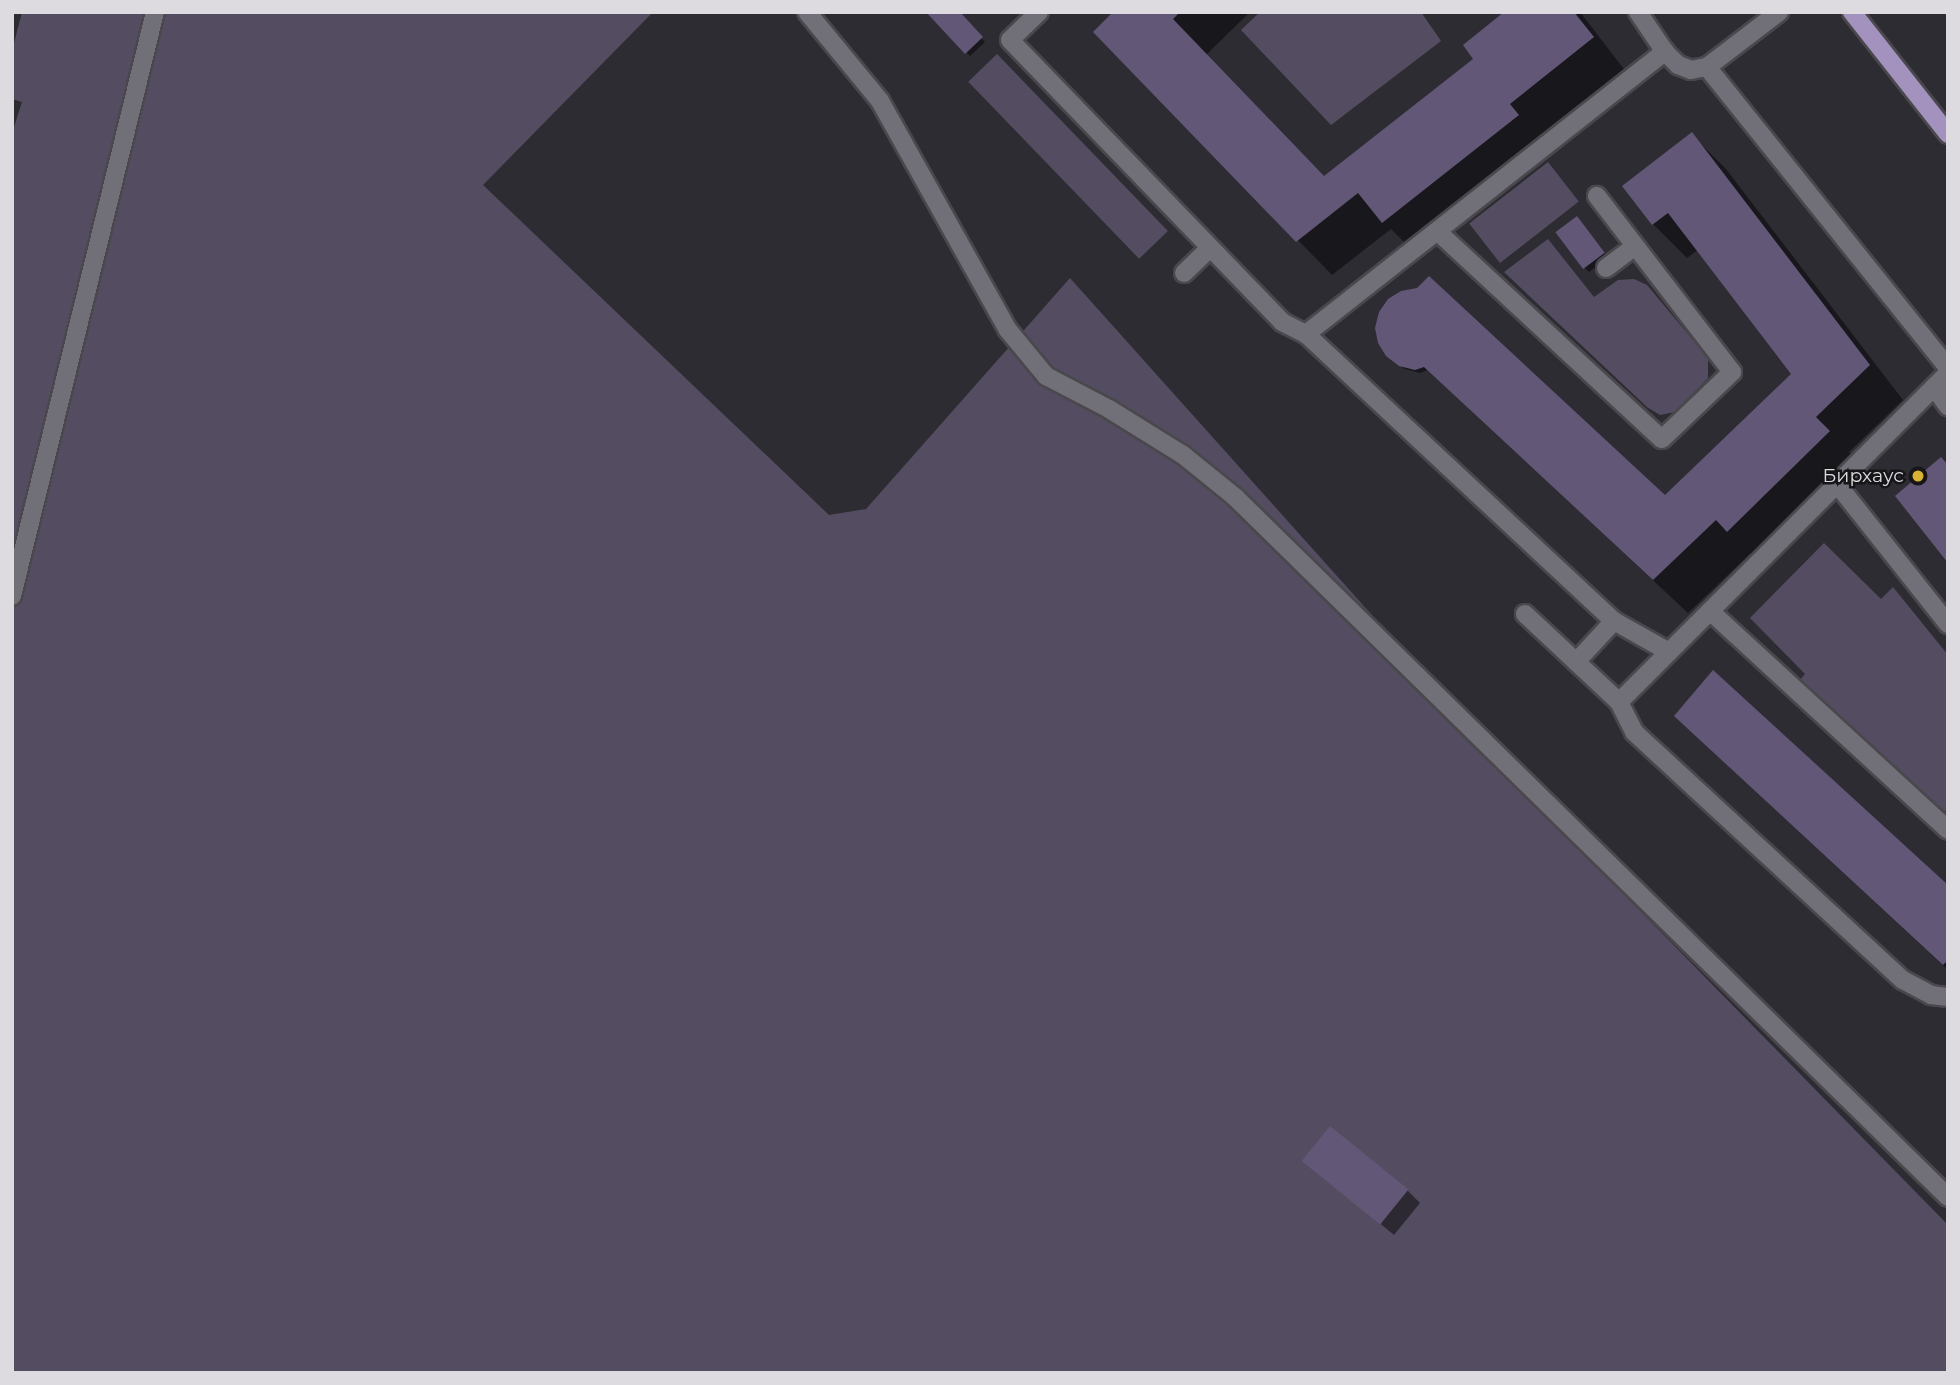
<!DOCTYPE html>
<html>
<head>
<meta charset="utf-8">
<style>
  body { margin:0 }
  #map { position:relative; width:1960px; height:1385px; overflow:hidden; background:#2e2c33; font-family:Montserrat,sans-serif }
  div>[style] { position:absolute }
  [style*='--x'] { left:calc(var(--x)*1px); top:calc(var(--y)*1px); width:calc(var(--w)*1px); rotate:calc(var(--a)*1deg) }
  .green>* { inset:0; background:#544d61; transform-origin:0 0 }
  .shadow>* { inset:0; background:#0007 }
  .building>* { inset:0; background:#635778; transform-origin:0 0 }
  .roads { filter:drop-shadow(2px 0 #4a484d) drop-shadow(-2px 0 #4a484d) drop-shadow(0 2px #4a484d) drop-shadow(0 -2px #4a484d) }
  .minor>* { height:18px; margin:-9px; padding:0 9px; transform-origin:9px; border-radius:9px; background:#716f77 }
  .major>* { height:18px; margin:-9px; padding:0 9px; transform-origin:9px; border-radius:9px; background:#a292bd }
  .dots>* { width:19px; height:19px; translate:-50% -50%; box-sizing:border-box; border:4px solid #161518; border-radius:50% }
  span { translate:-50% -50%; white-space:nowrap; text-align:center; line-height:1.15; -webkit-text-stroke:5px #161518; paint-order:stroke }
  .poi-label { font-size:19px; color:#dddbe0 }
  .right { translate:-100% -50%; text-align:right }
  .frame { position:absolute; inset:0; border:14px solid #dddbe0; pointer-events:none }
</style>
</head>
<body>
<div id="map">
  <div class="green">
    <i style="clip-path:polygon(22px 12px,653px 12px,483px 185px,829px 515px,866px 509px,1070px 278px,1603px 873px,1948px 1225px,1948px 1373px,12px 1373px,12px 133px,22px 102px,12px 99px,12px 51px)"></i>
    <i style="clip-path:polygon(1260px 12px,1421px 12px,1441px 41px,1331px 125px,1241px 30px)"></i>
    <i style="left:997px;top:54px;width:246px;height:40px;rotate:46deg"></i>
    <i style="left:1548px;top:162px;width:50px;height:100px;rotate:52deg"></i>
    <i style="clip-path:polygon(1548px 239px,1594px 297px,1618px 280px,1634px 279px,1647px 285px,1708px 358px,1708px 378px,1675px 412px,1660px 415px,1647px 407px,1504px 272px)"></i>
    <i style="clip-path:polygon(1824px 543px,1881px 599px,1893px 587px,1948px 655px,1948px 811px,1934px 810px,1800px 680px,1805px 674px,1750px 618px)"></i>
  </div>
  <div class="shadow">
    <i style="clip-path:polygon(928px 12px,958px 12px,985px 42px,970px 56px)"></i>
    <i style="clip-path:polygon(1115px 12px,1250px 12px,1206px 55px,1325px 178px,1476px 59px,1507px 12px,1580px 12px,1627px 73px,1418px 256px,1391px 229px,1332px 275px,1095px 32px)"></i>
    <i style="clip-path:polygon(1692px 135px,1726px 169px,1903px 400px,1849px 452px,1863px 467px,1762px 564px,1751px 553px,1688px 613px,1428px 370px,1420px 373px,1405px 369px,1392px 360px,1380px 343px,1665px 498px,1793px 374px,1698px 250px,1687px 258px,1653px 224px,1624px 186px)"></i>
    <i style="clip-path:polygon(1580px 222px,1608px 258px,1589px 272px,1585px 268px)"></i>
    <i style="clip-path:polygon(1711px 750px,1948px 887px,1948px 970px)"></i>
    <i style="clip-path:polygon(1304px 1161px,1407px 1190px,1420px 1203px,1394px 1235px)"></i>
  </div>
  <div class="building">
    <i style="clip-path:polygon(926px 12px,960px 12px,983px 37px,965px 54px)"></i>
    <i style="clip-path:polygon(1113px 12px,1180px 12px,1173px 19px,1324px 176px,1473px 59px,1463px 45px,1504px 12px,1574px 12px,1594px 37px,1510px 104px,1519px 115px,1382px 223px,1358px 193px,1296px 242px,1093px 32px)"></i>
    <i style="clip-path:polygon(1692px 132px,1870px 365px,1816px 417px,1830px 431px,1727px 532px,1716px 520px,1653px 580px,1424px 367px,1415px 370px,1399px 366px,1386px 356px,1378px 343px,1375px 328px,1379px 312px,1388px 299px,1401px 291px,1417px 288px,1429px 276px,1665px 495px,1791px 374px,1668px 213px,1652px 225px,1622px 186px)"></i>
    <i style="left:1577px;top:216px;width:46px;height:27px;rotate:53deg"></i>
    <i style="clip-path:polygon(1941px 457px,1948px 465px,1948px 563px,1895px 496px)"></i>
    <i style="clip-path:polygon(1713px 670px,1948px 885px,1948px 960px,1943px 965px,1674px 716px)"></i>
    <i style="left:1330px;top:1126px;width:101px;height:45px;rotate:39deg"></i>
  </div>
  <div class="roads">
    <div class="minor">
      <i style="--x:807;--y:12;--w:115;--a:50.6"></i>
      <i style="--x:880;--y:101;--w:262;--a:60.8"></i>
      <i style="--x:1008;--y:330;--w:60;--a:50.4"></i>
      <i style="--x:1046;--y:376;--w:71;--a:27.6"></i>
      <i style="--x:1109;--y:409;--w:87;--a:31.9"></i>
      <i style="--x:1183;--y:455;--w:67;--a:38.9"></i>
      <i style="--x:1235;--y:497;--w:999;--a:44.47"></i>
      <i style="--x:1039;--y:12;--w:40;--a:136"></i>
      <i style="--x:1010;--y:40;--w:392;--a:46"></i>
      <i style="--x:1282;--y:322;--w:27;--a:27"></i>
      <i style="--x:1306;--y:334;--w:421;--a:43"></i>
      <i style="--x:1614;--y:621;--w:63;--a:29.4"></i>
      <i style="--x:1638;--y:12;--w:48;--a:56"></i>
      <i style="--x:1665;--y:52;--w:18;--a:45"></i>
      <i style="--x:1678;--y:65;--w:14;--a:21"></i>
      <i style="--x:1691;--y:70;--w:16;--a:-11"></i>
      <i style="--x:1707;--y:67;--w:91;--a:-37.4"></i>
      <i style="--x:1707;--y:67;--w:386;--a:51.3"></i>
      <i style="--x:1437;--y:231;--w:306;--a:42.8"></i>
      <i style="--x:1662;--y:439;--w:97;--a:-43.7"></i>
      <i style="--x:1732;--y:372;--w:222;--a:-127.5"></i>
      <i style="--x:1606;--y:268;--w:36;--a:-37"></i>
      <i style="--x:1184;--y:273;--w:36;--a:-44"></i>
      <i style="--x:1306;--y:334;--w:457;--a:-38.2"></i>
      <i style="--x:1934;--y:387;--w:24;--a:54"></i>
      <i style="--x:1837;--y:484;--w:179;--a:51.6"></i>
      <i style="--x:12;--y:596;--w:601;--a:-76.24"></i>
      <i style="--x:1710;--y:611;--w:323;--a:42.6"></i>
      <i style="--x:1525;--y:614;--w:129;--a:43.1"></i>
      <i style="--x:1619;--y:702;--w:34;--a:63"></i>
      <i style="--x:1634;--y:732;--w:366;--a:42.7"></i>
      <i style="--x:1903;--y:980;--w:32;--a:28"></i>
      <i style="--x:1931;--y:995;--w:17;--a:7"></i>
      <i style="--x:1576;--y:662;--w:56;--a:-47.2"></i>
      <i style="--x:1619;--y:702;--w:465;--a:-45"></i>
    </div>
    <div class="major">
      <i style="--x:1852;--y:12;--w:155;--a:51.8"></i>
    </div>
  </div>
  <div class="dots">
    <i style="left:1918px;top:476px;background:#d9b334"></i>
  </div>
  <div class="poi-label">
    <span class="right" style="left:1904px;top:476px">Бирхаус</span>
  </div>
  <div class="frame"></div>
</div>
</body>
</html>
